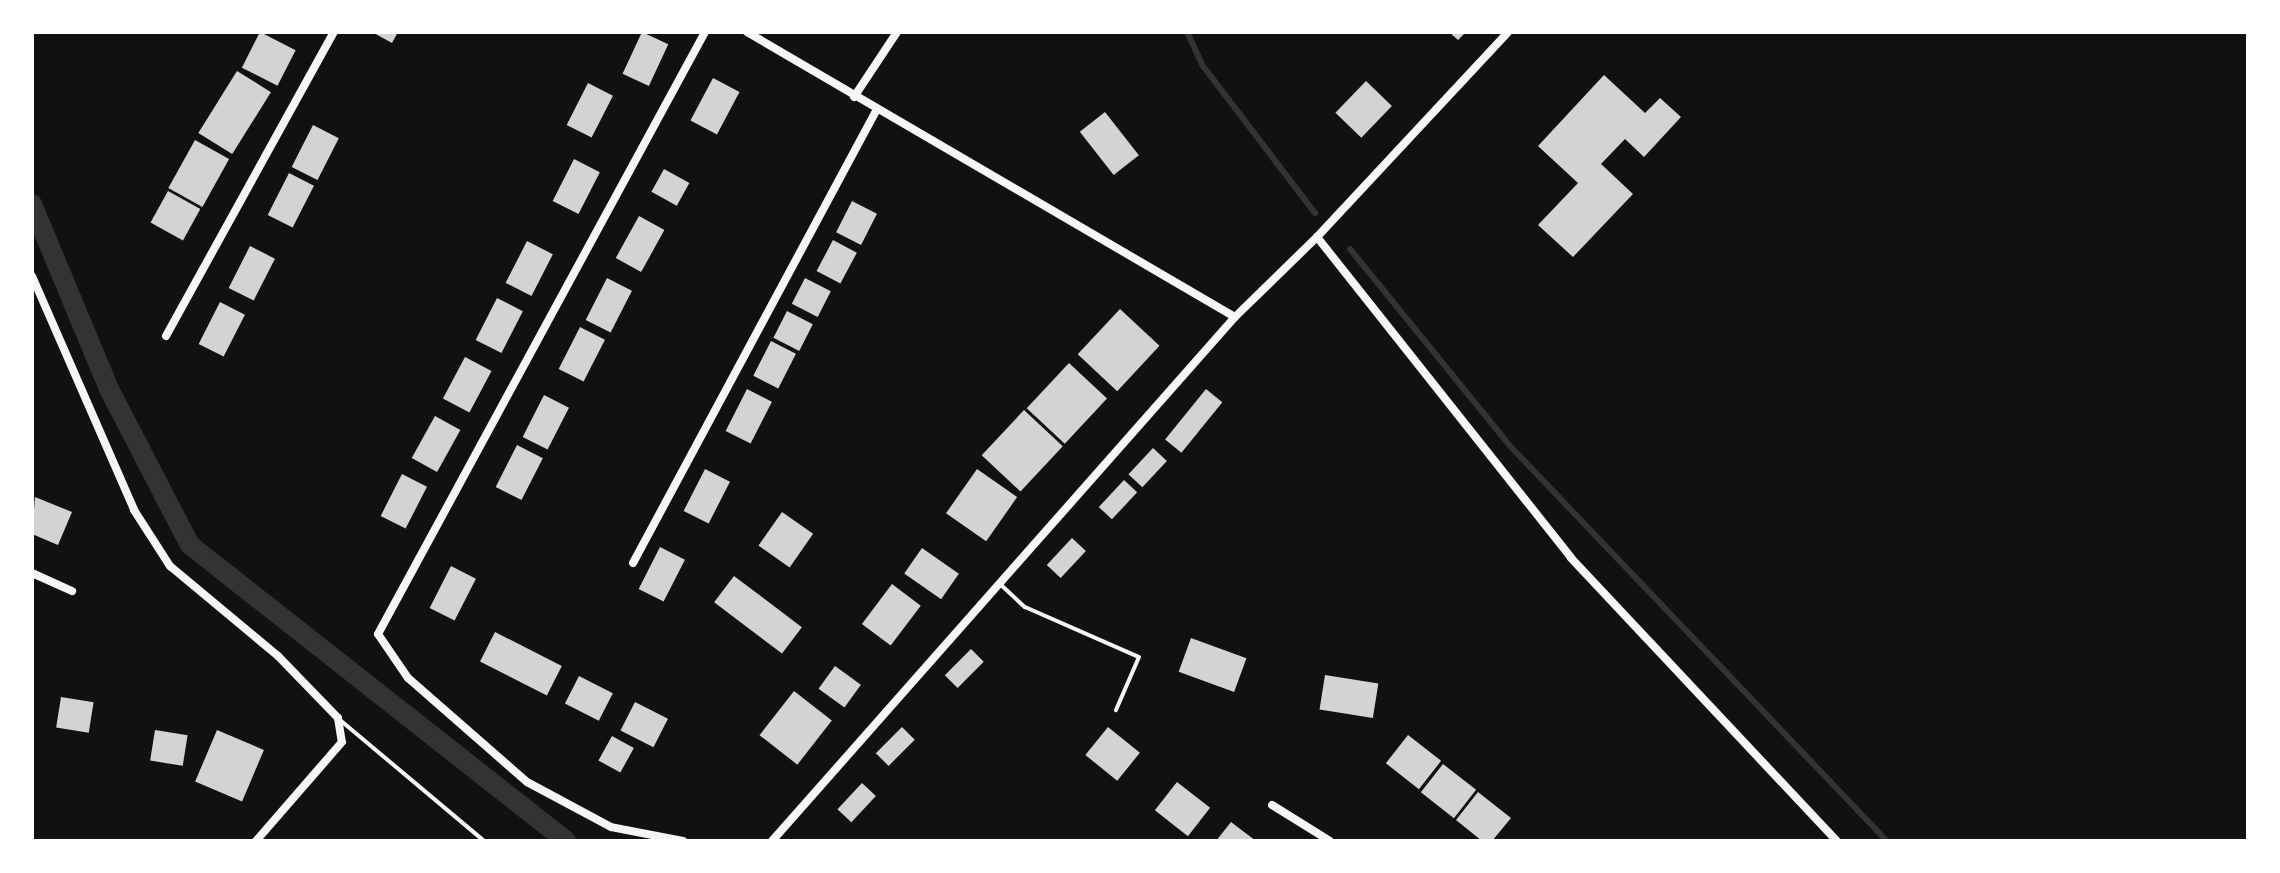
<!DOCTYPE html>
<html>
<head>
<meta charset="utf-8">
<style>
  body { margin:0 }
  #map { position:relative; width:2280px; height:873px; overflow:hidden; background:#111; font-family:Signika,sans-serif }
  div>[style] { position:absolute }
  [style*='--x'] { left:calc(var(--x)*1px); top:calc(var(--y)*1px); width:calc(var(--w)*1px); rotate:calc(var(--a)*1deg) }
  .stream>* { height:6px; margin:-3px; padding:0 3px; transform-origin:3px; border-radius:3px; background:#333 }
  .canal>* { height:20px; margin:-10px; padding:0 10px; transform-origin:10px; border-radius:10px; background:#333 }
  .building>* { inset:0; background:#d3d3d3; transform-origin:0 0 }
  .service>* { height:4px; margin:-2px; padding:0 2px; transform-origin:2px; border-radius:2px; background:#f5f5f5 }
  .minor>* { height:8px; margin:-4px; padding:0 4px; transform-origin:4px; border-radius:4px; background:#f5f5f5 }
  span { translate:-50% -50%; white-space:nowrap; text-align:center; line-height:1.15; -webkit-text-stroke:7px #fff; paint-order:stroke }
  .frame { position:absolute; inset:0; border:34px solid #fff; pointer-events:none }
</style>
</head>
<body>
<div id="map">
  <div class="stream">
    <i style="--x:1187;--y:32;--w:38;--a:65"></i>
    <i style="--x:1203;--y:66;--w:185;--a:52.7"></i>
    <i style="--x:1350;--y:249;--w:254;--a:50.9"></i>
    <i style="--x:1510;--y:446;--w:546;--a:46.34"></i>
  </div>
  <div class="canal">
    <i style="--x:32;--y:204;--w:200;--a:67.4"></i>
    <i style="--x:109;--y:389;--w:176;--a:62.6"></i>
    <i style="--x:190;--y:545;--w:479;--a:38.2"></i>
  </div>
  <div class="building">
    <i style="left:260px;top:32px;width:40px;height:40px;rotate:27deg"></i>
    <i style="clip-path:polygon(372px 32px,398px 32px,392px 43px)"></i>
    <i style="left:642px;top:32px;width:29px;height:46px;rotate:25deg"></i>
    <i style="clip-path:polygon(1449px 32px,1466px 32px,1458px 40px)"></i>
    <i style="left:237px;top:71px;width:40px;height:73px;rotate:32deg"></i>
    <i style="clip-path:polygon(1604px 75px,1645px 113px,1660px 98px,1681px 117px,1644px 157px,1625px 139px,1601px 164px,1633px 194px,1573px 257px,1538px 225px,1578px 183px,1538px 146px)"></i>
    <i style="left:713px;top:78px;width:30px;height:48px;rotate:28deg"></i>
    <i style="left:1366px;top:81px;width:36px;height:44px;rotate:44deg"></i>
    <i style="left:588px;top:83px;width:28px;height:47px;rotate:27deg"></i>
    <i style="left:1105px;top:112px;width:55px;height:32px;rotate:52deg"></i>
    <i style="left:313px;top:125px;width:29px;height:47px;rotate:27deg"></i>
    <i style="left:195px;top:140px;width:39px;height:55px;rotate:29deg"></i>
    <i style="left:574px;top:159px;width:29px;height:47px;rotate:27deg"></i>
    <i style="left:664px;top:169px;width:29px;height:26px;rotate:29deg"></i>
    <i style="left:289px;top:173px;width:28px;height:47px;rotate:27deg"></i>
    <i style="left:168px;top:191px;width:37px;height:36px;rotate:29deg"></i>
    <i style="left:852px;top:201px;width:28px;height:35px;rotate:27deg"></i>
    <i style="left:639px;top:216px;width:29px;height:48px;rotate:29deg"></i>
    <i style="left:833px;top:240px;width:27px;height:35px;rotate:28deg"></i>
    <i style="left:527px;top:241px;width:29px;height:47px;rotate:27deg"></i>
    <i style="left:250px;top:246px;width:28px;height:47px;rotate:27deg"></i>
    <i style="left:607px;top:278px;width:28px;height:47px;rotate:27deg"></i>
    <i style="left:805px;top:278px;width:29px;height:29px;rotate:27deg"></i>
    <i style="left:497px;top:298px;width:29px;height:47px;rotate:27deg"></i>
    <i style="left:220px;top:302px;width:28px;height:47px;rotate:27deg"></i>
    <i style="left:1120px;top:309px;width:54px;height:62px;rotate:43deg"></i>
    <i style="left:787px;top:311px;width:29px;height:30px;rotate:27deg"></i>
    <i style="left:580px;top:327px;width:28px;height:47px;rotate:27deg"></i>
    <i style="left:771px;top:341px;width:28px;height:39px;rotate:27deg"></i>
    <i style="left:465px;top:357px;width:30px;height:47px;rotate:28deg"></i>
    <i style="left:1069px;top:363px;width:52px;height:62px;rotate:43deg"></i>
    <i style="left:747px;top:389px;width:28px;height:47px;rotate:27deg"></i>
    <i style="left:1206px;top:389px;width:21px;height:65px;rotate:39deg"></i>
    <i style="left:544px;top:395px;width:28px;height:47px;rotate:27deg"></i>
    <i style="left:1024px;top:410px;width:53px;height:62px;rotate:43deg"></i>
    <i style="left:435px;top:416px;width:29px;height:48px;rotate:29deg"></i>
    <i style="left:517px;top:445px;width:29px;height:47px;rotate:27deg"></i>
    <i style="left:1153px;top:448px;width:19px;height:36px;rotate:43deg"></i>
    <i style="left:705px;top:469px;width:28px;height:47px;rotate:27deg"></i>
    <i style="left:977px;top:469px;width:49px;height:54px;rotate:35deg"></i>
    <i style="left:402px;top:474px;width:28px;height:47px;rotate:27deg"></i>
    <i style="left:1124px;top:480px;width:18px;height:37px;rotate:43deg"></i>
    <i style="clip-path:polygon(35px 497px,72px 512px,58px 545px,32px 534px)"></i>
    <i style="left:782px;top:512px;width:38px;height:41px;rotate:35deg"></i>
    <i style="left:1072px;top:538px;width:19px;height:37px;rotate:43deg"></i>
    <i style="left:660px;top:547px;width:28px;height:47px;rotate:27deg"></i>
    <i style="left:922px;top:548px;width:45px;height:31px;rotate:35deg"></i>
    <i style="left:451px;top:566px;width:28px;height:47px;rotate:27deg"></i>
    <i style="left:734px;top:576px;width:85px;height:33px;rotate:37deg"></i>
    <i style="left:892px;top:584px;width:36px;height:50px;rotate:37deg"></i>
    <i style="left:495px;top:632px;width:75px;height:33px;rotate:27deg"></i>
    <i style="left:1191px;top:638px;width:59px;height:36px;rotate:20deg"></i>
    <i style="left:971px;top:649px;width:18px;height:37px;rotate:45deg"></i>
    <i style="left:835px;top:666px;width:32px;height:28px;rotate:36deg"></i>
    <i style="left:1325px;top:675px;width:54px;height:35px;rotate:9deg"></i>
    <i style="left:579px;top:676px;width:38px;height:31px;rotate:27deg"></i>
    <i style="left:794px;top:691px;width:48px;height:56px;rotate:38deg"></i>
    <i style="left:61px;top:697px;width:33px;height:31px;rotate:9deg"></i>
    <i style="left:635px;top:702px;width:37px;height:32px;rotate:27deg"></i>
    <i style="left:902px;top:727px;width:18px;height:37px;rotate:45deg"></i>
    <i style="left:1108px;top:727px;width:41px;height:36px;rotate:39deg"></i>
    <i style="left:155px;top:730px;width:33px;height:31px;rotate:9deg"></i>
    <i style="left:217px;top:730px;width:51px;height:56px;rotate:23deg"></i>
    <i style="left:1408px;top:735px;width:42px;height:36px;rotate:38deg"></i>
    <i style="left:612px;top:736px;width:25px;height:28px;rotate:29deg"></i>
    <i style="left:1443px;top:764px;width:42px;height:36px;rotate:38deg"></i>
    <i style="left:1177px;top:782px;width:42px;height:36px;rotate:38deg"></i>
    <i style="left:862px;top:783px;width:19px;height:36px;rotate:43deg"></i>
    <i style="clip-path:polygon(1478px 792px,1511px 818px,1492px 841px,1482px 841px,1456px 820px)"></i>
    <i style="clip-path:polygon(1231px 822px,1256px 841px,1216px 841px)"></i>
  </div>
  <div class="service">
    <i style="--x:1000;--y:584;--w:34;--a:43"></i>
    <i style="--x:1025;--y:607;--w:124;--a:23.7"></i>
    <i style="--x:1139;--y:657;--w:58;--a:113.5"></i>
    <i style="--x:340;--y:720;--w:188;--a:40"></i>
  </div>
  <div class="minor">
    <i style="--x:747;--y:32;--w:565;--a:30.29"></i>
    <i style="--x:854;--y:97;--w:78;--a:-56.5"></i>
    <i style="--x:1317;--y:237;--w:409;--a:51.6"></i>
    <i style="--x:1571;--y:558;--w:388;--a:46.8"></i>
    <i style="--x:32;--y:276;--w:255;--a:66.4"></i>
    <i style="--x:134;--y:510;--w:67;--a:57.3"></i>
    <i style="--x:170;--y:566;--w:141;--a:39.8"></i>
    <i style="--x:278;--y:656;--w:86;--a:45.9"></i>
    <i style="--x:338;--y:718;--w:24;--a:81"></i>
    <i style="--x:342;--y:742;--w:131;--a:131"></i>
    <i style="--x:166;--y:336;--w:347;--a:-61.1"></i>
    <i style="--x:633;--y:563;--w:515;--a:-61.74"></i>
    <i style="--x:32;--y:573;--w:44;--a:24.2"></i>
    <i style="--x:1272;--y:805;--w:68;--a:31.8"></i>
    <i style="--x:683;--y:841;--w:73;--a:-169"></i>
    <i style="--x:611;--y:827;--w:95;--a:-151.8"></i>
    <i style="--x:527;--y:782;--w:158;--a:-138.8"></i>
    <i style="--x:408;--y:678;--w:53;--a:-124.3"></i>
    <i style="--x:378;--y:634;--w:685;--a:-61.49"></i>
    <i style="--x:772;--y:841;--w:699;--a:-48.54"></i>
    <i style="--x:1235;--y:317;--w:115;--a:-44.3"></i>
    <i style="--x:1317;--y:237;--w:280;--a:-47"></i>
  </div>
  <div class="frame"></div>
</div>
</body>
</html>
